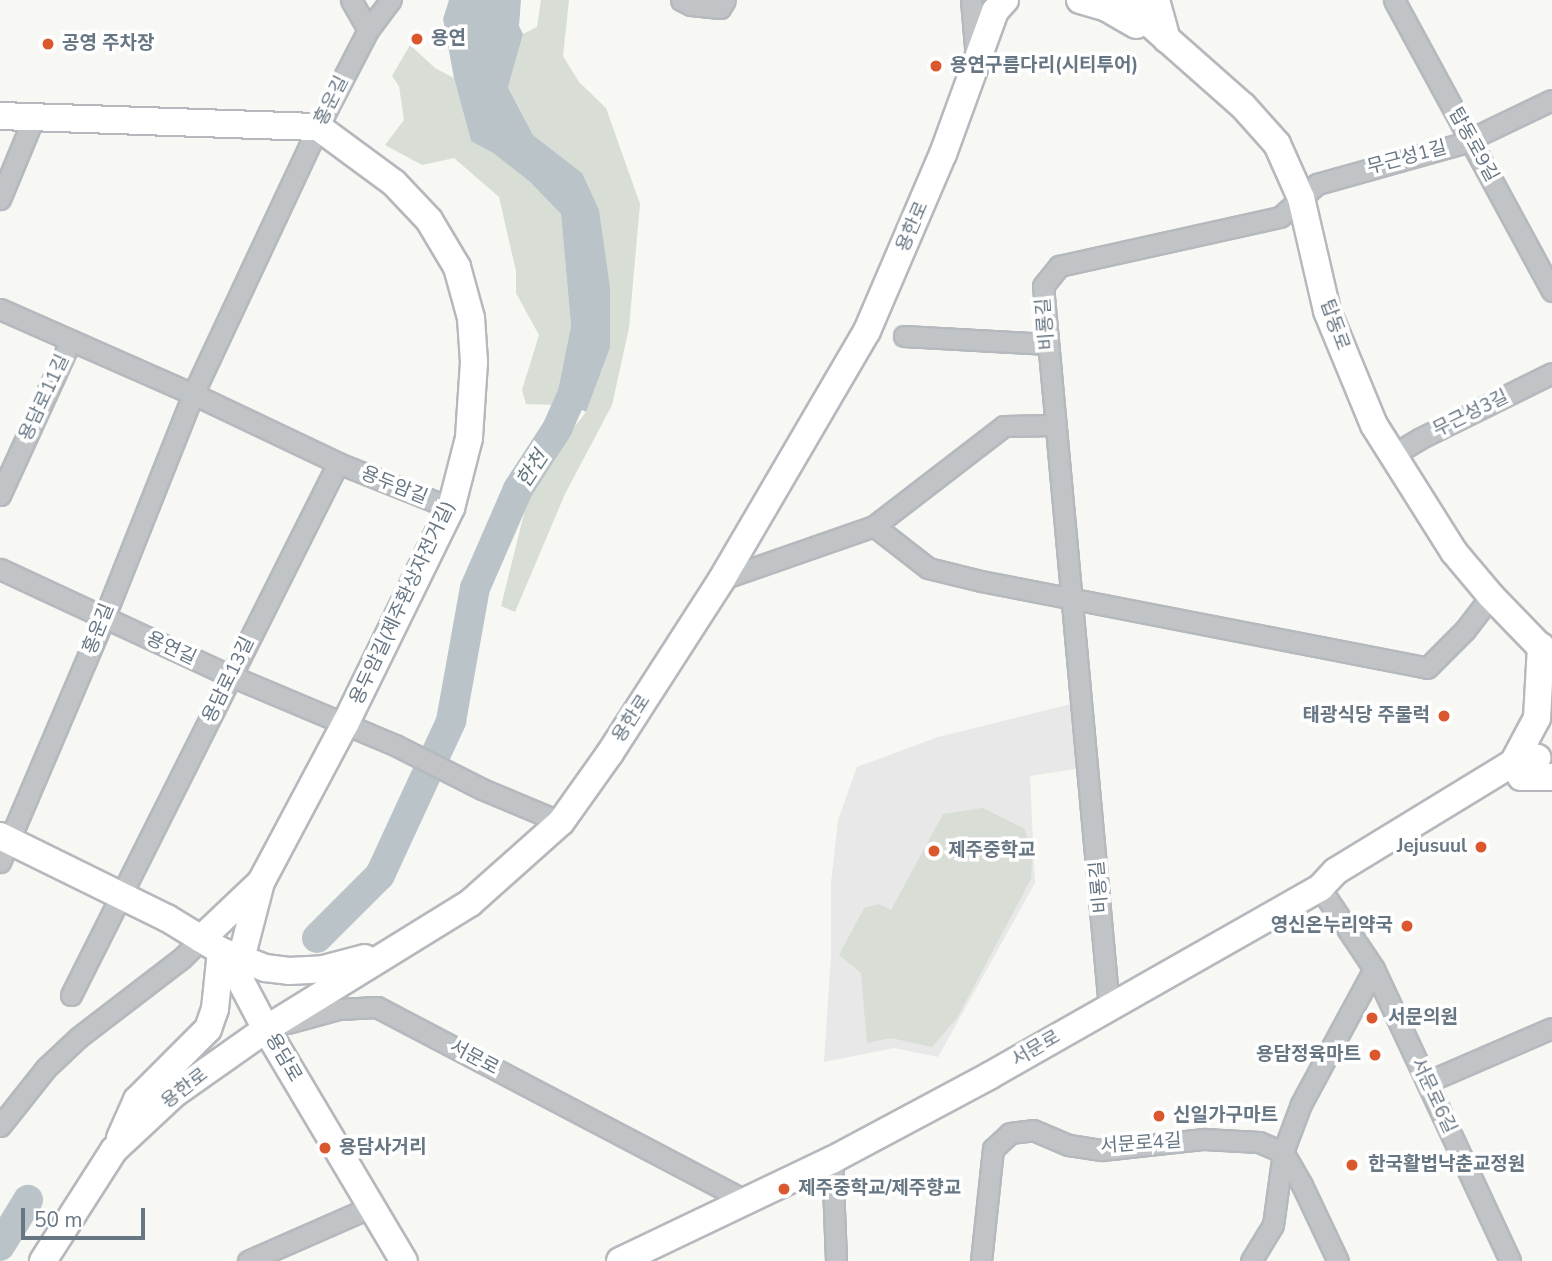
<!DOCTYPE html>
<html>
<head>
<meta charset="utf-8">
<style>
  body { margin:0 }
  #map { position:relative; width:1552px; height:1261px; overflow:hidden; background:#f7f7f4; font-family:"Nunito Sans","Noto Sans KR",sans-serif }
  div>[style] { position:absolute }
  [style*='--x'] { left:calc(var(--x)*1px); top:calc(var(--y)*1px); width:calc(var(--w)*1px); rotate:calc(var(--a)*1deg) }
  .built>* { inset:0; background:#e7e8e7 }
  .green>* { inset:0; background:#d8ddd5 }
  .water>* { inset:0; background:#b9c3c8 }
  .river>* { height:30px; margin:-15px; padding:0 15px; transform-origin:15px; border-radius:15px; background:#b9c3c8 }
  .roads { filter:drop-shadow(2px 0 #b5b9bd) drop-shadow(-2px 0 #b5b9bd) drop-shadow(0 2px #b5b9bd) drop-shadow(0 -2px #b5b9bd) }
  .street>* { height:19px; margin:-9.5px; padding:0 9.5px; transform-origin:9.5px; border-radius:9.5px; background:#c0c4c7 }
  .secondary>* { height:26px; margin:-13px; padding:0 13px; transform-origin:13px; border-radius:13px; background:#fff }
  .dots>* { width:19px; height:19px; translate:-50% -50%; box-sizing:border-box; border:4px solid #fff; border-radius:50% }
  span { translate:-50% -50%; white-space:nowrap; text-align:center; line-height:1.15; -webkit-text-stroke:7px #fff; paint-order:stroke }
  .poi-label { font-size:19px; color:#677683; font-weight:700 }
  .left { translate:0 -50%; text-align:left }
  .right { translate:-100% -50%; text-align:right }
  .street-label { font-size:19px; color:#677683 }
  .water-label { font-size:21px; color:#63777f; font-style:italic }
  .scale { position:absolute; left:21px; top:1208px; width:124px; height:32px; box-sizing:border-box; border:4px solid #677683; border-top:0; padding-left:9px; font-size:21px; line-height:24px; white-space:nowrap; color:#677683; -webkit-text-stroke:5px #fff; paint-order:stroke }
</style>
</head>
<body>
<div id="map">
  <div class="built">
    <i style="clip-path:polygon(1075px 703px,1081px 768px,1030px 776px,1035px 883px,938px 1057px,894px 1048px,824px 1062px,831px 956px,831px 883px,838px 820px,857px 767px,938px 737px)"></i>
  </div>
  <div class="green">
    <i style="clip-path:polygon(541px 0,569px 0,563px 56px,579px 82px,606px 108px,640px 204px,629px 328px,612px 405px,565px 494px,515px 612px,501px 606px,532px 482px,586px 412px,610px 348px,582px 173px,533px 135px,508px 86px,523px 34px,537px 27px)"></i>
    <i style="clip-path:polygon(410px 45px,435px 68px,454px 78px,471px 141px,493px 153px,529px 181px,561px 214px,571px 326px,555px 405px,526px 404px,522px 390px,539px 335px,516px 293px,516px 271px,499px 197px,454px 158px,422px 165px,385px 145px,404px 120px,399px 86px,392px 76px)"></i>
    <i style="clip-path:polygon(983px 808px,1025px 829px,1032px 859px,1031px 879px,957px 1018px,932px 1047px,891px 1038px,867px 1043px,861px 973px,839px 955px,864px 908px,879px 904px,891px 910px,943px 814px)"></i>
  </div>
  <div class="water">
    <i style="clip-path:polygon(449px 0,521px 0,519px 26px,523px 34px,508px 87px,533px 135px,582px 173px,599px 210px,610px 288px,610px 348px,586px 412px,570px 404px,555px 405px,571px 326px,561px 214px,529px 181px,493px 153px,471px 141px,454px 78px,443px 19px)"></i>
  </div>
  <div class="river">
    <i style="--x:317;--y:938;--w:89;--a:-45"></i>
    <i style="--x:380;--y:875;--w:170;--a:-65.2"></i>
    <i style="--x:451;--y:721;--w:135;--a:-79.8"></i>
    <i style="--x:475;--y:588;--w:108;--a:-66.5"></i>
    <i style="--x:518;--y:489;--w:72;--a:-57"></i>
    <i style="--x:557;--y:429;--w:67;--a:-66.1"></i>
    <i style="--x:0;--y:1246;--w:54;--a:-58.7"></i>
  </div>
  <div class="roads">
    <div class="street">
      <i style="--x:351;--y:0;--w:34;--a:60"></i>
      <i style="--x:681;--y:0;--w:11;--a:27"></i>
      <i style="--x:691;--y:5;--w:29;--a:6"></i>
      <i style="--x:720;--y:8;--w:9;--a:-58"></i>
      <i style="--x:971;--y:0;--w:58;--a:85.1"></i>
      <i style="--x:1394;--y:0;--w:331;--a:61.5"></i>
      <i style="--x:0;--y:199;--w:89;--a:-67.5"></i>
      <i style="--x:0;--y:309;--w:211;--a:23.8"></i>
      <i style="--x:193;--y:394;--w:161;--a:25.4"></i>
      <i style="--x:338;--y:463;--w:122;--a:21.7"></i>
      <i style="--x:904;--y:336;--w:144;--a:3.2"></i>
      <i style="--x:1391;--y:456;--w:33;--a:-31"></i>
      <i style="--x:1419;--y:439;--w:148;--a:-26.4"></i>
      <i style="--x:0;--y:495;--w:170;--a:-65.4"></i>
      <i style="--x:874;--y:526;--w:164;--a:-37.6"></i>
      <i style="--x:1004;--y:426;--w:51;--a:-1.1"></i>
      <i style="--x:0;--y:569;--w:255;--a:24.9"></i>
      <i style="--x:231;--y:676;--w:178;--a:22.8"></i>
      <i style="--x:395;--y:745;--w:97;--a:26.8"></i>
      <i style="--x:482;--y:789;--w:86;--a:22.7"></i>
      <i style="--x:722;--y:579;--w:161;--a:-19.2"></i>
      <i style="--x:874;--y:526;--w:68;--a:37.9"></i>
      <i style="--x:928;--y:568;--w:55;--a:13.8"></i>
      <i style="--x:981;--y:581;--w:454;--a:11"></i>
      <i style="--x:1427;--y:668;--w:54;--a:-45"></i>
      <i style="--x:1465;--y:630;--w:43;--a:-52.6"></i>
      <i style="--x:0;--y:862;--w:265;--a:-66.9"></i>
      <i style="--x:104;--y:618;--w:241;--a:-68.3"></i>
      <i style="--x:193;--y:394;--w:295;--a:-64.9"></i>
      <i style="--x:318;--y:127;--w:109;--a:-62.7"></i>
      <i style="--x:368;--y:30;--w:38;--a:-53"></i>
      <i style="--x:1320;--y:888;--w:97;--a:56.3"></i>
      <i style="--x:1374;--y:969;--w:322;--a:65"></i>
      <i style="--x:71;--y:995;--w:595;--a:-63.35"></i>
      <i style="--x:1109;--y:1008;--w:725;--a:-95.22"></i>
      <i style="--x:1043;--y:286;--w:26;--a:-51"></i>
      <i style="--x:1059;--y:266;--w:226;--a:-12.5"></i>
      <i style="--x:1280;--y:217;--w:50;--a:-41.7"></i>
      <i style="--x:1317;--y:184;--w:148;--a:-15.6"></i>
      <i style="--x:1460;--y:144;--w:102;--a:-25.6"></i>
      <i style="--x:287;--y:1023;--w:54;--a:-15.1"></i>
      <i style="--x:339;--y:1009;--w:38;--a:-3"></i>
      <i style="--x:377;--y:1007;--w:418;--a:27.7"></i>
      <i style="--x:1427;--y:1082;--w:136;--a:-23.4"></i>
      <i style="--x:0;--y:1126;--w:74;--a:-51.6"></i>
      <i style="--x:46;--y:1068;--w:45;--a:-43.2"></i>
      <i style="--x:79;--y:1037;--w:130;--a:-37.5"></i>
      <i style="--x:182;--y:958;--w:27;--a:-45"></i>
      <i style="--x:832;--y:1160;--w:101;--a:87.7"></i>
      <i style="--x:248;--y:1261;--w:134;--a:-23.7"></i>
      <i style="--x:981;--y:1261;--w:113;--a:-83.9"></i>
      <i style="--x:993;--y:1149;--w:23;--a:-43"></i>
      <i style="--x:1010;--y:1133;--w:23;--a:-7"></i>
      <i style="--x:1033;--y:1130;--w:39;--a:23"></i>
      <i style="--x:1069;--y:1145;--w:33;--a:9"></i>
      <i style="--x:1102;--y:1150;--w:103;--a:-6.2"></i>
      <i style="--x:1204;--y:1139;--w:55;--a:3.1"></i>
      <i style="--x:1259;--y:1142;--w:26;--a:23"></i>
      <i style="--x:1283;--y:1152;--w:38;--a:60"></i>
      <i style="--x:1302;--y:1185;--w:84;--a:64.7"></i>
      <i style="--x:1251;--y:1261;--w:42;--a:-58.6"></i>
      <i style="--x:1273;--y:1225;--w:74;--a:-82.2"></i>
      <i style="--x:1283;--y:1152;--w:51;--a:-69.4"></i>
      <i style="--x:1301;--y:1104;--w:153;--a:-61.6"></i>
    </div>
    <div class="secondary">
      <i style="--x:1080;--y:0;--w:26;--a:16"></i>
      <i style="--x:1105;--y:7;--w:36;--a:30"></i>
      <i style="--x:1123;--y:0;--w:160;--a:41.5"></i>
      <i style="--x:1243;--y:106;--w:51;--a:48.2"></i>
      <i style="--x:1277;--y:144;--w:59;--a:66"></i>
      <i style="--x:1301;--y:198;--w:116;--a:77"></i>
      <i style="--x:1327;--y:311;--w:123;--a:67.6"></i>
      <i style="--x:1374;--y:425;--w:150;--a:57.8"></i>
      <i style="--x:1454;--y:552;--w:57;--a:49.9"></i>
      <i style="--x:1491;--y:596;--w:88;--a:45.9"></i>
      <i style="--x:1156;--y:0;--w:41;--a:74.6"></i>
      <i style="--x:0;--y:116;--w:318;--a:2"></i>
      <i style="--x:318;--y:127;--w:94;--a:36.4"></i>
      <i style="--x:394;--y:183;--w:51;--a:46.6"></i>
      <i style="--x:429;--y:220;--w:55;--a:59.2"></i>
      <i style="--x:457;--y:267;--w:53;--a:74.6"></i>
      <i style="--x:471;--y:318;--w:44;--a:86.1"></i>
      <i style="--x:474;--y:362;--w:76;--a:93.8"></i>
      <i style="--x:469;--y:438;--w:72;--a:104.4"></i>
      <i style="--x:451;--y:508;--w:241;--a:116.1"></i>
      <i style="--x:345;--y:724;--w:179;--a:118"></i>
      <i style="--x:261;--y:882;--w:95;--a:104.6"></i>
      <i style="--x:1513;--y:763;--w:51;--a:-61.9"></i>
      <i style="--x:1537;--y:718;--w:72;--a:-86.8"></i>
      <i style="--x:1521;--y:777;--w:31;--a:0"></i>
      <i style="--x:0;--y:836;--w:186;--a:26.2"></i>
      <i style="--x:167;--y:918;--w:63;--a:31.4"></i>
      <i style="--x:221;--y:951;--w:28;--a:55"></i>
      <i style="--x:237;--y:974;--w:62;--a:62.2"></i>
      <i style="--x:266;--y:1029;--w:270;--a:59.3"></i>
      <i style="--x:201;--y:939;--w:81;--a:-43.5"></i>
      <i style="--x:120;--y:1138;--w:42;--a:-65.9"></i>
      <i style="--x:137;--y:1100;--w:100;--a:-45"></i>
      <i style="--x:208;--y:1029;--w:21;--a:-71"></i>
      <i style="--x:215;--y:1009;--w:58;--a:-84.1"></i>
      <i style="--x:221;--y:951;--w:47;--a:21.1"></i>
      <i style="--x:265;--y:968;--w:24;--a:7"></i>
      <i style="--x:289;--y:971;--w:34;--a:-3"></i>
      <i style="--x:323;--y:969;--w:43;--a:-14.7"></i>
      <i style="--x:43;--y:1261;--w:132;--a:-57.4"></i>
      <i style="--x:114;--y:1150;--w:82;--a:-43"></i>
      <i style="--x:174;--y:1094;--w:113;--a:-35.2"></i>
      <i style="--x:266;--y:1029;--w:240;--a:-31.7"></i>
      <i style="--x:470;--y:903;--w:122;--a:-41.7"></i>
      <i style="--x:561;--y:822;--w:85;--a:-54.6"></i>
      <i style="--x:610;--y:753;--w:207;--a:-57.2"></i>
      <i style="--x:722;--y:579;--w:287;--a:-59.7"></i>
      <i style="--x:867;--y:331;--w:193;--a:-66.8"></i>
      <i style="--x:943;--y:154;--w:152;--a:-70"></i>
      <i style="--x:995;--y:11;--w:15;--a:-48"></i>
      <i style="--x:620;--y:1261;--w:235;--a:-25.5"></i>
      <i style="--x:832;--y:1160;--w:178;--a:-28.1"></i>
      <i style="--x:989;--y:1076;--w:381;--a:-29.6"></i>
      <i style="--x:1320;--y:888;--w:23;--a:-47"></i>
      <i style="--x:1336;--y:871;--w:207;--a:-31.4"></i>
      <i style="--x:1513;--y:763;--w:25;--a:-12"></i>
    </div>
  </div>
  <div class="dots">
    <i style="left:417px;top:39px;background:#db582f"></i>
    <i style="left:48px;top:44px;background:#db582f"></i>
    <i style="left:936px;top:66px;background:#db582f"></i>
    <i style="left:1444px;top:716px;background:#db582f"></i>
    <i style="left:1481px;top:847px;background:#db582f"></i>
    <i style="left:934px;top:851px;background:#db582f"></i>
    <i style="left:1407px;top:926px;background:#db582f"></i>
    <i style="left:1372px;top:1018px;background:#db582f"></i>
    <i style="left:1375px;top:1055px;background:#db582f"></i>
    <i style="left:1159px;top:1116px;background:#db582f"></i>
    <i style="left:325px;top:1148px;background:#db582f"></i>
    <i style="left:1352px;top:1165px;background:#db582f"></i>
    <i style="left:784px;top:1189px;background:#db582f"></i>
  </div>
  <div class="poi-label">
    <span class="left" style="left:431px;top:39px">용연</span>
    <span class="left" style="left:62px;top:44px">공영 주차장</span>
    <span class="left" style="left:950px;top:66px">용연구름다리(시티투어)</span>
    <span class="right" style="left:1430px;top:716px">태광식당 주물럭</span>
    <span class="right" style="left:1467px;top:847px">Jejusuul</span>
    <span class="left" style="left:948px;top:851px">제주중학교</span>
    <span class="right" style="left:1393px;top:926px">영신온누리약국</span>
    <span class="left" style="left:1388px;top:1018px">서문의원</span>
    <span class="right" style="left:1361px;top:1055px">용담정육마트</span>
    <span class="left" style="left:1173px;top:1116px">신일가구마트</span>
    <span class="left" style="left:339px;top:1148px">용담사거리</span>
    <span class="left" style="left:1368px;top:1165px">한국활법낙춘교정원</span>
    <span class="left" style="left:798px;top:1189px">제주중학교/제주향교</span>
  </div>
  <div class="street-label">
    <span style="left:332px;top:101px;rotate:-63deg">홍운길</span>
    <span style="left:1473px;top:145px;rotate:61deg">탑동로9길</span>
    <span style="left:1407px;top:158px;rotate:-15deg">무근성1길</span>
    <span style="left:913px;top:227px;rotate:-67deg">용한로</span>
    <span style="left:1046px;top:324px;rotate:-94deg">비룡길</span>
    <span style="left:1334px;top:325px;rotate:70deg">탑동로</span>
    <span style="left:45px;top:398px;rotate:-65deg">용담로11길</span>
    <span style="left:1471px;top:414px;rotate:-26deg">무근성3길</span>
    <span style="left:394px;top:486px;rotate:22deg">용두암길</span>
    <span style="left:403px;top:603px;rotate:-65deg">용두암길(제주환상자전거길)</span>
    <span style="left:99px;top:629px;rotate:-68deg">홍운길</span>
    <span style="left:171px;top:649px;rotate:25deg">용연길</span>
    <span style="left:229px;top:680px;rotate:-64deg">용담로13길</span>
    <span style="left:632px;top:719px;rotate:-57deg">용한로</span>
    <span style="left:1100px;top:887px;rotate:-95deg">비룡길</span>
    <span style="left:1036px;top:1049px;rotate:-30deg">서문로</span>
    <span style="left:283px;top:1058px;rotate:60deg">용담로</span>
    <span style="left:474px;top:1058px;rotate:28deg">서문로</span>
    <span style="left:185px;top:1089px;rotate:-38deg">용한로</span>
    <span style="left:1433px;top:1096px;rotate:65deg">서문로6길</span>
    <span style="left:1141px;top:1144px;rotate:-4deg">서문로4길</span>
  </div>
  <div class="water-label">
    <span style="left:532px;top:469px;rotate:-57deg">한천</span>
  </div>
  <div class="scale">50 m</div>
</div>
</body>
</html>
